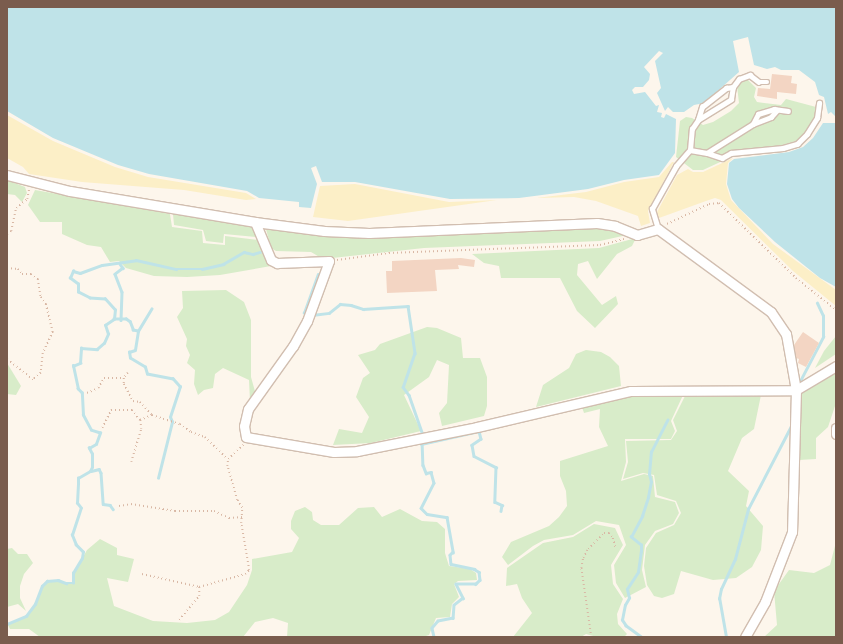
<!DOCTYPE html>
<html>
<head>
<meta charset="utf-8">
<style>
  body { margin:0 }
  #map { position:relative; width:843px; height:644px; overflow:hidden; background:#fdf6ec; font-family:Karla,sans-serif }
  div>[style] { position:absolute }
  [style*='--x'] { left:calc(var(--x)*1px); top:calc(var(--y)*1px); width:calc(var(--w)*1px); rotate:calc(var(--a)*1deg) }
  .green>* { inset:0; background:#d8ecc9 }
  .sand>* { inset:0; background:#fcefc7 }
  .water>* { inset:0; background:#bfe3e8 }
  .stream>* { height:2.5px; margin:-1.25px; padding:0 1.25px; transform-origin:1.25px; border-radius:1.25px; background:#bfe3e8 }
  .building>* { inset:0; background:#f3d5c3 }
  .path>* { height:1.5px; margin-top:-0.75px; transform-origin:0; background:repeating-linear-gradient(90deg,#d9b8a5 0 1px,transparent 0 4px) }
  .roads { filter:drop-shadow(1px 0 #d1beb0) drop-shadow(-1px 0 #d1beb0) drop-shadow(0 1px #d1beb0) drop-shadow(0 -1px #d1beb0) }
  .service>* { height:4.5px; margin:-2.25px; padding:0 2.25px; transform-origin:2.25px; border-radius:2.25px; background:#fff }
  .minor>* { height:9px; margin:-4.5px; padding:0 4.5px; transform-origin:4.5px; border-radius:4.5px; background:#fff }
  span { translate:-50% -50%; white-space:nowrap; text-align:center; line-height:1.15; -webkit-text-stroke:3px #fffaf3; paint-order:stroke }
  .frame { position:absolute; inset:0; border:8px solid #7a5c4d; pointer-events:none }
</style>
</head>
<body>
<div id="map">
  <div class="green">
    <i style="clip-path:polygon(747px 79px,756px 88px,754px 97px,757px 102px,781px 105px,786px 99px,816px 107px,815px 117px,806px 132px,796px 141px,782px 145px,776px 151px,731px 157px,703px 170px,693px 170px,676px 157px,680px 121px,686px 117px,692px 118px,703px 125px,713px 122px,731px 111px,739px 103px,737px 86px,741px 81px)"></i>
    <i style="clip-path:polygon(7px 180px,25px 187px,27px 193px,22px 202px,15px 195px,7px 194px)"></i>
    <i style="clip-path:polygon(35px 190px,170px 214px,172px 227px,202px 231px,203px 243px,225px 245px,225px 236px,258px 240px,271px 266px,220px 275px,187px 277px,154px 276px,126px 268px,119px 261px,110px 262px,101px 247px,87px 245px,62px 234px,62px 222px,40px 222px,28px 205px)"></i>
    <i style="clip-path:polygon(173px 214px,253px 226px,257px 237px,224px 234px,223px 243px,206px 241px,203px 230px,174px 225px)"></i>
    <i style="clip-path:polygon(593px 227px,627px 235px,600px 241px,424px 248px,323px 259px,311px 252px,276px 251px,271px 248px,266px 229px,307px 234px,366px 236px)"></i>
    <i style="clip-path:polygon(636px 238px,632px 246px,617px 254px,597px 279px,588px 261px,578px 264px,577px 275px,602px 305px,616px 296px,618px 304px,595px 328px,577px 311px,560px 278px,501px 278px,499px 266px,484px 263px,472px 254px,599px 248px)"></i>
    <i style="clip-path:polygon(226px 290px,244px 302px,251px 320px,251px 377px,256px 395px,250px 401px,249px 380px,223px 368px,215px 374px,213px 388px,204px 390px,198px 395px,194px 384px,195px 370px,187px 363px,190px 355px,186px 346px,187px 339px,177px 317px,183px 308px,182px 291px)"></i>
    <i style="clip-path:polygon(427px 327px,437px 328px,461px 338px,463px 358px,480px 358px,487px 377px,487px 406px,484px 416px,442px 426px,439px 413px,447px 403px,449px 365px,437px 360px,429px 377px,404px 395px,421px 431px,371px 443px,333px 445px,339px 429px,362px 433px,369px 417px,356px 397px,363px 378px,370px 373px,358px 355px,375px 350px,380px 344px)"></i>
    <i style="clip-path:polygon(836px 336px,836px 354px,815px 368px,824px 351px)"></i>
    <i style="clip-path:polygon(586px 350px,601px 352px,610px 357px,619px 366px,621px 386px,536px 407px,543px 385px,569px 368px,576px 354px)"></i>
    <i style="clip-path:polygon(7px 363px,21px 386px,16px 395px,7px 394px)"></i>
    <i style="clip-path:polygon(836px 373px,836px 403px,828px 427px,816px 438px,816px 459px,799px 460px,802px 393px)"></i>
    <i style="clip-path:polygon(684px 393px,671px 421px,675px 431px,671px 439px,625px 439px,626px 462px,621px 481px,644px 474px,653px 476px,655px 497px,675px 502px,679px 513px,673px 524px,655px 531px,645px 545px,642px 570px,646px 587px,625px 598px,616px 583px,614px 565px,626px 545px,619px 525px,596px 521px,573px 535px,544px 540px,533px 546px,508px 565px,502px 557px,511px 542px,549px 526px,559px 517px,567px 506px,566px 491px,560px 476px,560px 461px,608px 446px,599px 427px,600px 409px,584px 413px,581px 404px,635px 394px)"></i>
    <i style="clip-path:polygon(686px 394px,761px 395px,754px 429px,742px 438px,728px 471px,749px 491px,746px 506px,763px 526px,761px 550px,752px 567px,736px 578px,713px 580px,681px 571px,674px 594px,662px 598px,654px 596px,647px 585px,644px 566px,646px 548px,656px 533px,674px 525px,681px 513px,676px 501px,657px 495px,654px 475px,643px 473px,623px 479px,628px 462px,626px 441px,671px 440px,677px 431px,673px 420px)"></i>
    <i style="clip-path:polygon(305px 507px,312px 512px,313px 520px,321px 525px,339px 525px,358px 508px,374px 507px,382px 517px,400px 509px,422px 521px,437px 522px,445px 529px,445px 553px,449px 566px,470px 569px,476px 573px,477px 580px,458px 581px,454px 584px,459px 597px,452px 604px,450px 617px,436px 618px,429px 635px,423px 637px,287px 637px,288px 623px,273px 618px,255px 622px,243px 637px,40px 637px,29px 629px,10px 629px,8px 625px,26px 617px,36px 605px,42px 587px,47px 582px,58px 580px,65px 584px,74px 583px,74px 573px,87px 550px,100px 539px,117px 548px,117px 555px,134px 559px,128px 582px,107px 578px,114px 606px,153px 621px,187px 623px,215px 620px,229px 612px,247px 585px,252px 570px,252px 559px,292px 552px,299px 538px,291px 529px,291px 521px,295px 511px)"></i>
    <i style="clip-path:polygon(594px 524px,615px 528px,623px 545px,611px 565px,613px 584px,623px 599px,617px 614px,618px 624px,627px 634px,624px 637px,597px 637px,586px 634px,581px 637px,513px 637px,532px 613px,522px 598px,517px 584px,506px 586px,507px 568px,543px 543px,573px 537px)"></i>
    <i style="clip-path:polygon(836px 542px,836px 637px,764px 637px,777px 625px,774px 591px,789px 570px,814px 573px,830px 565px)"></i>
    <i style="clip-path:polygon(12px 548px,18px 554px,27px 554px,33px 563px,24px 574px,20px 586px,20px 598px,26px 611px,18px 604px,7px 607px,7px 549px)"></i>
  </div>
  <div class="sand">
    <i style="clip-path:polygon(7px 115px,53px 141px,115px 167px,148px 177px,246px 193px,256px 199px,246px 200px,184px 190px,82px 182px,29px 174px,23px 167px,7px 158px)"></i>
    <i style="clip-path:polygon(733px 158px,728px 163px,726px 184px,731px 200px,773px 244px,836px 290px,836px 306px,793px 271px,721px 200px,715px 198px,706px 201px,659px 218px,657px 212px,677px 175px,688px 169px,693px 172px,703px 172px)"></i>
    <i style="clip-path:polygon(672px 162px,674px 162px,648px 211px,650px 223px,641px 226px,638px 216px,596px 201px,574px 197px,536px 198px,586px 192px,624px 182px,659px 177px)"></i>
    <i style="clip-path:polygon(355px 184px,449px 202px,497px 200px,348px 221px,313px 217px,320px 186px)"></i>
  </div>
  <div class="water">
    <i style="clip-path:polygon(7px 7px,836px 7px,836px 117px,831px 112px,828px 114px,824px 97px,819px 95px,815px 82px,799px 70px,781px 70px,775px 67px,767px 69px,754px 65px,748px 37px,733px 41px,739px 72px,704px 103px,694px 105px,684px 112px,673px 112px,668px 107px,665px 111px,657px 93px,661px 88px,655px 61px,663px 53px,659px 51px,644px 67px,650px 74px,649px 80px,643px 87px,635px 87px,632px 90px,634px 94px,645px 92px,656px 106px,659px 105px,657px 112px,662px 113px,661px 117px,664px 118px,666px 114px,676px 119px,675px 153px,659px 175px,624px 180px,588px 189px,519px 198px,450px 199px,355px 182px,322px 182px,316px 166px,311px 168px,317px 184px,311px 208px,299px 207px,299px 202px,259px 198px,247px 191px,149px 174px,118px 165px,53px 138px,7px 111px)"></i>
    <i style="clip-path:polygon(823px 123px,836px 123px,836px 287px,820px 278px,775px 242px,739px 208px,732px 199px,727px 184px,729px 163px,734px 159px,789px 152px,803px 147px,813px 138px)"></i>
  </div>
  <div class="stream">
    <i style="--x:120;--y:264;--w:5;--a:53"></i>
    <i style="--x:123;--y:268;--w:10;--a:143"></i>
    <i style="--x:115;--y:274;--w:19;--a:69"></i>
    <i style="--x:122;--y:292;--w:28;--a:92"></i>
    <i style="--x:307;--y:314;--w:3;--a:-162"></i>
    <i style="--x:304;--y:313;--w:41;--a:-70.3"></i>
    <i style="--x:312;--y:315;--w:17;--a:-7"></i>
    <i style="--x:329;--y:313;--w:14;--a:-39"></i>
    <i style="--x:340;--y:304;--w:11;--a:5"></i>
    <i style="--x:351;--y:305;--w:13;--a:18"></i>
    <i style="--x:363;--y:309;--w:45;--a:-3.8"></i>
    <i style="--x:408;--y:306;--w:48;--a:81.5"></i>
    <i style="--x:415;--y:353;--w:36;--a:109"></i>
    <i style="--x:403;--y:387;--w:10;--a:53"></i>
    <i style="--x:409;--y:395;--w:42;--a:70.7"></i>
    <i style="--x:138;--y:331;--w:26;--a:-59"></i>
    <i style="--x:800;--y:381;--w:50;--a:-62.4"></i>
    <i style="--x:823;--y:337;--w:21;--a:-90"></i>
    <i style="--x:823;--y:316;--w:14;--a:-115"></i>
    <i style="--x:422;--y:440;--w:25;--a:88"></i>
    <i style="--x:423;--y:465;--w:9;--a:69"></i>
    <i style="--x:426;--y:473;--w:5;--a:-11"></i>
    <i style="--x:431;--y:472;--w:11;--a:75"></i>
    <i style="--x:434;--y:483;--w:28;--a:117"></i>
    <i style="--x:421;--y:508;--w:8;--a:45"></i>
    <i style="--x:427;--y:514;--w:20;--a:9"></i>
    <i style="--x:447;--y:517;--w:36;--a:80"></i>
    <i style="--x:453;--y:552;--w:4;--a:135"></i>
    <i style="--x:450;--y:555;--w:9;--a:84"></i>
    <i style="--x:451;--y:564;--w:24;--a:12"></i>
    <i style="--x:474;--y:569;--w:6;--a:31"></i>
    <i style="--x:479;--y:572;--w:8;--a:83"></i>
    <i style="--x:480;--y:580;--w:6;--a:135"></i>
    <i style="--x:476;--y:584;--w:20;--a:180"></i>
    <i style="--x:456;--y:584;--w:16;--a:63"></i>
    <i style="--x:463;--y:598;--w:11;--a:142"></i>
    <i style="--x:454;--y:605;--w:13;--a:94"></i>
    <i style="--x:453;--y:618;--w:15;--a:169"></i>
    <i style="--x:438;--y:621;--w:9;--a:131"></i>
    <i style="--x:432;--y:628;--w:9;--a:77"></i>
    <i style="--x:421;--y:444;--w:59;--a:-12.6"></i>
    <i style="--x:479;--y:431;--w:8;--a:76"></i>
    <i style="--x:481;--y:439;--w:11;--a:146"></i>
    <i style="--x:472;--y:445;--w:11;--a:80"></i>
    <i style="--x:474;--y:456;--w:25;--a:27"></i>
    <i style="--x:496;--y:467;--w:35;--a:92"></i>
    <i style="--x:495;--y:502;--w:8;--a:23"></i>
    <i style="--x:502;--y:505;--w:6;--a:99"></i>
    <i style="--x:91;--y:471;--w:8;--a:-14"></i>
    <i style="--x:99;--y:469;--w:4;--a:63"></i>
    <i style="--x:101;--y:473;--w:31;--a:86"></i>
    <i style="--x:103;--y:504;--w:7;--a:8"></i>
    <i style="--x:110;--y:505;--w:5;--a:53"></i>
    <i style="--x:158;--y:478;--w:58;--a:-76"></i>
    <i style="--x:172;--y:422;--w:5;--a:-112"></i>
    <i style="--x:170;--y:417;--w:32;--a:-72"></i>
    <i style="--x:180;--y:387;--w:11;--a:-131"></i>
    <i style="--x:173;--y:379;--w:26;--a:-169"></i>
    <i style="--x:147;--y:374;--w:7;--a:-106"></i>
    <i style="--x:145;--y:367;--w:17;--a:-149"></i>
    <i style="--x:130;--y:358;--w:6;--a:-99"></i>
    <i style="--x:129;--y:352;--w:6;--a:-18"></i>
    <i style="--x:135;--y:350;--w:19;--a:-81"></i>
    <i style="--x:138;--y:331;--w:5;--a:-169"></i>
    <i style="--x:133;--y:330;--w:9;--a:-111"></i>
    <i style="--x:130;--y:322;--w:5;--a:-143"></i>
    <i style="--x:126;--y:319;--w:12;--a:180"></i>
    <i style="--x:114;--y:319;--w:9;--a:-84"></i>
    <i style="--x:115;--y:310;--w:15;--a:-132"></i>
    <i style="--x:105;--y:299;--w:15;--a:-176"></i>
    <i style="--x:90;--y:298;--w:13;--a:-153"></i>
    <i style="--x:78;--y:292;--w:8;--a:-90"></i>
    <i style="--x:78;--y:284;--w:10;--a:-143"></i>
    <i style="--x:70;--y:278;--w:8;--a:-67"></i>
    <i style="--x:73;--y:271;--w:7;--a:16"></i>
    <i style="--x:80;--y:273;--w:23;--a:-20"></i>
    <i style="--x:102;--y:265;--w:34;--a:-8"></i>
    <i style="--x:136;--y:260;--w:41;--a:12.7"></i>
    <i style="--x:176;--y:269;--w:26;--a:0"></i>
    <i style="--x:202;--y:269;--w:22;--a:-13"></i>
    <i style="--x:223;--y:264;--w:24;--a:-30"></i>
    <i style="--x:244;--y:252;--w:9;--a:13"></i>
    <i style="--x:253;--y:254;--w:7;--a:-16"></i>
    <i style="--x:7;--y:624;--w:21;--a:-23"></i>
    <i style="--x:26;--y:616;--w:15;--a:-53"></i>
    <i style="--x:35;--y:604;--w:19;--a:-69"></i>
    <i style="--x:42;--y:586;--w:7;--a:-45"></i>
    <i style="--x:47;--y:581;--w:11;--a:-5"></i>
    <i style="--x:58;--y:580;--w:9;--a:21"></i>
    <i style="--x:66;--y:583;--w:7;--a:0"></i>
    <i style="--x:73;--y:583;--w:10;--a:-90"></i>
    <i style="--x:73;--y:573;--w:17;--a:-59"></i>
    <i style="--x:82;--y:558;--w:6;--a:-81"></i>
    <i style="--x:83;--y:552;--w:10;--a:-135"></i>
    <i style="--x:76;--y:545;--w:11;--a:-112"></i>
    <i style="--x:72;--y:535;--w:28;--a:-72"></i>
    <i style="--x:81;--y:508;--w:6;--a:-129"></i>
    <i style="--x:77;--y:503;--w:20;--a:-87"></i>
    <i style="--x:78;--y:483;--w:5;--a:-90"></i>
    <i style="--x:78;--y:478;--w:14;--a:-30"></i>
    <i style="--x:90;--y:471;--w:4;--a:-63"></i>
    <i style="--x:92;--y:467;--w:13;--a:-90"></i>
    <i style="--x:92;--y:454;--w:7;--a:-117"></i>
    <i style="--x:89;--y:448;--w:8;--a:-30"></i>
    <i style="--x:96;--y:444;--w:12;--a:-70"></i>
    <i style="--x:100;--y:433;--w:9;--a:-162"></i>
    <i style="--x:91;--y:430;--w:17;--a:-118"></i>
    <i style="--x:83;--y:415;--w:22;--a:-93"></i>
    <i style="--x:82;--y:393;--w:6;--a:-135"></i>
    <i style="--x:78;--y:389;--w:24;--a:-102"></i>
    <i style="--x:73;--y:366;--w:8;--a:-23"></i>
    <i style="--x:80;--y:363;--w:15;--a:-86"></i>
    <i style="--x:81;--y:348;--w:16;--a:4"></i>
    <i style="--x:97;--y:349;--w:9;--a:-41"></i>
    <i style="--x:104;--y:343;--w:10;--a:-66"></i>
    <i style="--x:108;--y:334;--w:9;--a:-108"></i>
    <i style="--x:105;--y:325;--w:11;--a:-34"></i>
    <i style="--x:641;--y:637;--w:19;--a:-144"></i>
    <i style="--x:626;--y:626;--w:7;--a:-124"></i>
    <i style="--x:622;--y:620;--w:15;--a:-79"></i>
    <i style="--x:625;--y:605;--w:8;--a:-60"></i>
    <i style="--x:629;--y:598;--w:9;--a:-103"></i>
    <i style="--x:627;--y:589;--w:20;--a:-57"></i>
    <i style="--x:638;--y:572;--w:21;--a:-82"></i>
    <i style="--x:641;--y:551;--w:6;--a:-90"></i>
    <i style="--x:641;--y:545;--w:13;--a:-141"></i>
    <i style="--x:631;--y:537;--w:24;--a:-62"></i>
    <i style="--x:642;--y:516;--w:20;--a:-72"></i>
    <i style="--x:648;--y:497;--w:15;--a:-79"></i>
    <i style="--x:651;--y:482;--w:8;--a:-104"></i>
    <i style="--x:649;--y:474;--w:22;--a:-85"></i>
    <i style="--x:651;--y:452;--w:36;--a:-63"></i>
    <i style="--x:726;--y:637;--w:39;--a:-100"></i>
    <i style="--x:719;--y:599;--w:10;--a:-79"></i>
    <i style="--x:721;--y:589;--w:33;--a:-65"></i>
    <i style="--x:735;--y:559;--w:52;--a:-75.4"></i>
    <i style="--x:748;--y:509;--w:96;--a:-62.6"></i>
  </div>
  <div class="building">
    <i style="clip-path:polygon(772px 74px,792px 76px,791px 83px,797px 84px,796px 94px,777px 92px,777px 99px,757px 96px,758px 88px,770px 89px)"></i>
    <i style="clip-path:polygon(461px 258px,475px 260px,474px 267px,458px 265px,459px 269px,435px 270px,437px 291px,387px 293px,386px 271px,392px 271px,392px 261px)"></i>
    <i style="clip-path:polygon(803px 332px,819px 343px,806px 367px,798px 363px,799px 359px,796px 358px,794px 345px)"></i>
  </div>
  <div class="path">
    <i style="--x:667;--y:224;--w:47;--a:-25.5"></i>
    <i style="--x:709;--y:204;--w:10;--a:-6"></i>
    <i style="--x:719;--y:203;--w:107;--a:44.2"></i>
    <i style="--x:796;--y:278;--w:51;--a:38.7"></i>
    <i style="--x:7;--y:234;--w:5;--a:-37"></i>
    <i style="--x:11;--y:231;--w:24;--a:-78"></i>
    <i style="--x:16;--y:208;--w:14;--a:-39"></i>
    <i style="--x:27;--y:199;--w:10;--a:-79"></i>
    <i style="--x:337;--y:260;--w:52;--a:-7.7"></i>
    <i style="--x:389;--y:253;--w:211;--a:-2.2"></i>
    <i style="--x:600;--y:245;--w:25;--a:-14"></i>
    <i style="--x:7;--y:268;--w:11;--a:5"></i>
    <i style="--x:18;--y:269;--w:6;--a:51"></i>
    <i style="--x:22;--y:274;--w:9;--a:0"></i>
    <i style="--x:31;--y:274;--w:9;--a:36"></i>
    <i style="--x:38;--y:279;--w:18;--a:81"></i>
    <i style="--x:41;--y:297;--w:9;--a:54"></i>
    <i style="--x:46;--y:304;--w:29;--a:76"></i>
    <i style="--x:53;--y:332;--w:23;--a:115"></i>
    <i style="--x:43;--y:353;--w:20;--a:96"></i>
    <i style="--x:41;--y:373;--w:11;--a:139"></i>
    <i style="--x:33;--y:380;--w:33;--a:-142"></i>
    <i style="--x:128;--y:373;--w:6;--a:129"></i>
    <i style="--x:124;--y:378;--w:6;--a:90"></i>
    <i style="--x:124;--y:384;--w:19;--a:62"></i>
    <i style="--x:133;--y:401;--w:7;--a:8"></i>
    <i style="--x:140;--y:402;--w:18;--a:47"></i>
    <i style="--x:152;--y:415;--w:29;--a:18"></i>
    <i style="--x:180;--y:424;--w:14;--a:36"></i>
    <i style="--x:191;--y:432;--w:15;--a:20"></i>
    <i style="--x:205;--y:437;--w:32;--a:44"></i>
    <i style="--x:87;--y:393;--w:12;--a:-24"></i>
    <i style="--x:98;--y:388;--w:12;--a:-59"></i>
    <i style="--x:104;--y:378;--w:20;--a:0"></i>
    <i style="--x:102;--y:428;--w:20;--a:-63"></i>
    <i style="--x:111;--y:410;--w:21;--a:0"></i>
    <i style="--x:132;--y:410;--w:13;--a:51"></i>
    <i style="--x:131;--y:462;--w:34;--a:-73"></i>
    <i style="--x:141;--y:429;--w:9;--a:-96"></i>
    <i style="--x:140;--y:420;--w:13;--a:-23"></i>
    <i style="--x:119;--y:506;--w:12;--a:-9"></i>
    <i style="--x:131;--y:504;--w:45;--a:9"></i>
    <i style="--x:175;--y:511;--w:39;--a:0"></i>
    <i style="--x:214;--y:511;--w:17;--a:25"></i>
    <i style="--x:229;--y:518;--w:14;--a:-4"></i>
    <i style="--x:142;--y:574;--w:58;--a:12.8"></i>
    <i style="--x:179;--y:620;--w:31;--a:-50"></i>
    <i style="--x:199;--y:596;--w:9;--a:-90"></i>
    <i style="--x:199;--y:587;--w:48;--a:-15.8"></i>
    <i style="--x:245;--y:574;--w:6;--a:-45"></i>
    <i style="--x:249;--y:570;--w:48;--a:-99.7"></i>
    <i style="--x:241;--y:523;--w:15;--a:-86"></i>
    <i style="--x:242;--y:508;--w:9;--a:-122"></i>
    <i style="--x:237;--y:500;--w:35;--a:-106"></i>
    <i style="--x:227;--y:466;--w:7;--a:-82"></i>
    <i style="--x:228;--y:459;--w:21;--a:-43"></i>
    <i style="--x:591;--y:637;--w:70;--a:-98.2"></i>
    <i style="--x:581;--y:568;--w:10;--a:-79"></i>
    <i style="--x:583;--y:558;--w:10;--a:-61"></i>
    <i style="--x:588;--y:549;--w:23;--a:-45"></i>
    <i style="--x:604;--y:533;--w:5;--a:0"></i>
    <i style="--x:609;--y:533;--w:6;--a:51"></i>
    <i style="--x:613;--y:538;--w:11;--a:75"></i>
  </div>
  <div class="roads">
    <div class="service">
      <i style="--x:698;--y:120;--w:14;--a:-73"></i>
      <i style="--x:702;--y:107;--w:31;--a:-38"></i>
      <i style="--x:726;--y:88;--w:7;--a:-8"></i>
      <i style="--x:753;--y:124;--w:19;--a:-21"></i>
      <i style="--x:771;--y:117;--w:9;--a:-49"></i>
      <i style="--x:690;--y:150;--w:17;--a:10"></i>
      <i style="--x:707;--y:153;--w:54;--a:-32.2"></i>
      <i style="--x:753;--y:124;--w:11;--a:-63"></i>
      <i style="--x:758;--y:114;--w:17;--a:-17"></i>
      <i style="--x:774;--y:109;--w:14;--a:8"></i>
      <i style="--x:707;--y:153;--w:16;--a:18"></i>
      <i style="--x:722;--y:158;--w:10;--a:-29"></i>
      <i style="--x:731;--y:153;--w:52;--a:-5.5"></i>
      <i style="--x:783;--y:148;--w:15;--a:-16"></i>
      <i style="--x:797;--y:144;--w:14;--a:-45"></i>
      <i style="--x:807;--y:134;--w:19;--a:-58"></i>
      <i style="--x:817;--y:118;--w:15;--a:-82"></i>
      <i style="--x:658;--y:229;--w:21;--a:-107"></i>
      <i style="--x:652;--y:209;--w:49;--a:-60.8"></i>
      <i style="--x:676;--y:166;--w:21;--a:-49"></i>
      <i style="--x:690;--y:150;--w:21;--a:-85"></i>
      <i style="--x:692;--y:129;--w:11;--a:-56"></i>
      <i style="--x:698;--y:120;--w:39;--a:-32"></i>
      <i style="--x:731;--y:99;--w:12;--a:-81"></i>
      <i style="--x:733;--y:87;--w:10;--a:-53"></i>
      <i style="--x:739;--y:79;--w:12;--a:-20"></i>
      <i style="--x:750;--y:75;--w:11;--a:38"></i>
      <i style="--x:759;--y:82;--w:8;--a:0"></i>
    </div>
    <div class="minor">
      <i style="--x:7;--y:175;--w:65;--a:14.3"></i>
      <i style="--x:70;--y:191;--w:188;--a:9.5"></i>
      <i style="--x:255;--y:222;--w:70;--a:7.4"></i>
      <i style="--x:324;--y:231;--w:45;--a:2.5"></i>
      <i style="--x:369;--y:233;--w:228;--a:-2.5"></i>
      <i style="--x:597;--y:223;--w:18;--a:9"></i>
      <i style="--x:615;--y:226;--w:24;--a:22"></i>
      <i style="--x:637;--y:235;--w:22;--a:-16"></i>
      <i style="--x:658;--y:229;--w:140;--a:36.3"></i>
      <i style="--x:771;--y:312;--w:27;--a:56"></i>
      <i style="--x:786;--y:334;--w:57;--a:79.9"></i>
      <i style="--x:796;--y:390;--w:142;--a:91.6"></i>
      <i style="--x:792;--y:532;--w:75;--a:111.1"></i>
      <i style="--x:765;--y:602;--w:40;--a:119.7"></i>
      <i style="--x:255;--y:222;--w:41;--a:67.2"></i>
      <i style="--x:271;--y:260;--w:7;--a:27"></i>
      <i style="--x:277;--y:263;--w:52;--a:-2.2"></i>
      <i style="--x:329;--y:261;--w:64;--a:110.1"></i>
      <i style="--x:307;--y:321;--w:29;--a:119"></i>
      <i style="--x:293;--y:346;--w:77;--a:125.5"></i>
      <i style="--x:248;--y:409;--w:17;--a:103"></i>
      <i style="--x:244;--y:426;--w:11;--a:80"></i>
      <i style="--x:246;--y:437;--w:89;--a:9.7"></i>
      <i style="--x:334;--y:452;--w:23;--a:-2"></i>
      <i style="--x:357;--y:451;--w:122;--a:-11.3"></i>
      <i style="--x:477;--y:427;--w:158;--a:-13.2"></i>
      <i style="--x:631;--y:391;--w:165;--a:-0.3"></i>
      <i style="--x:796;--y:390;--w:47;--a:-31"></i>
      <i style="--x:836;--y:428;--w:6;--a:90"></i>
    </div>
  </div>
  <div class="frame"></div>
</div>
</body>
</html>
